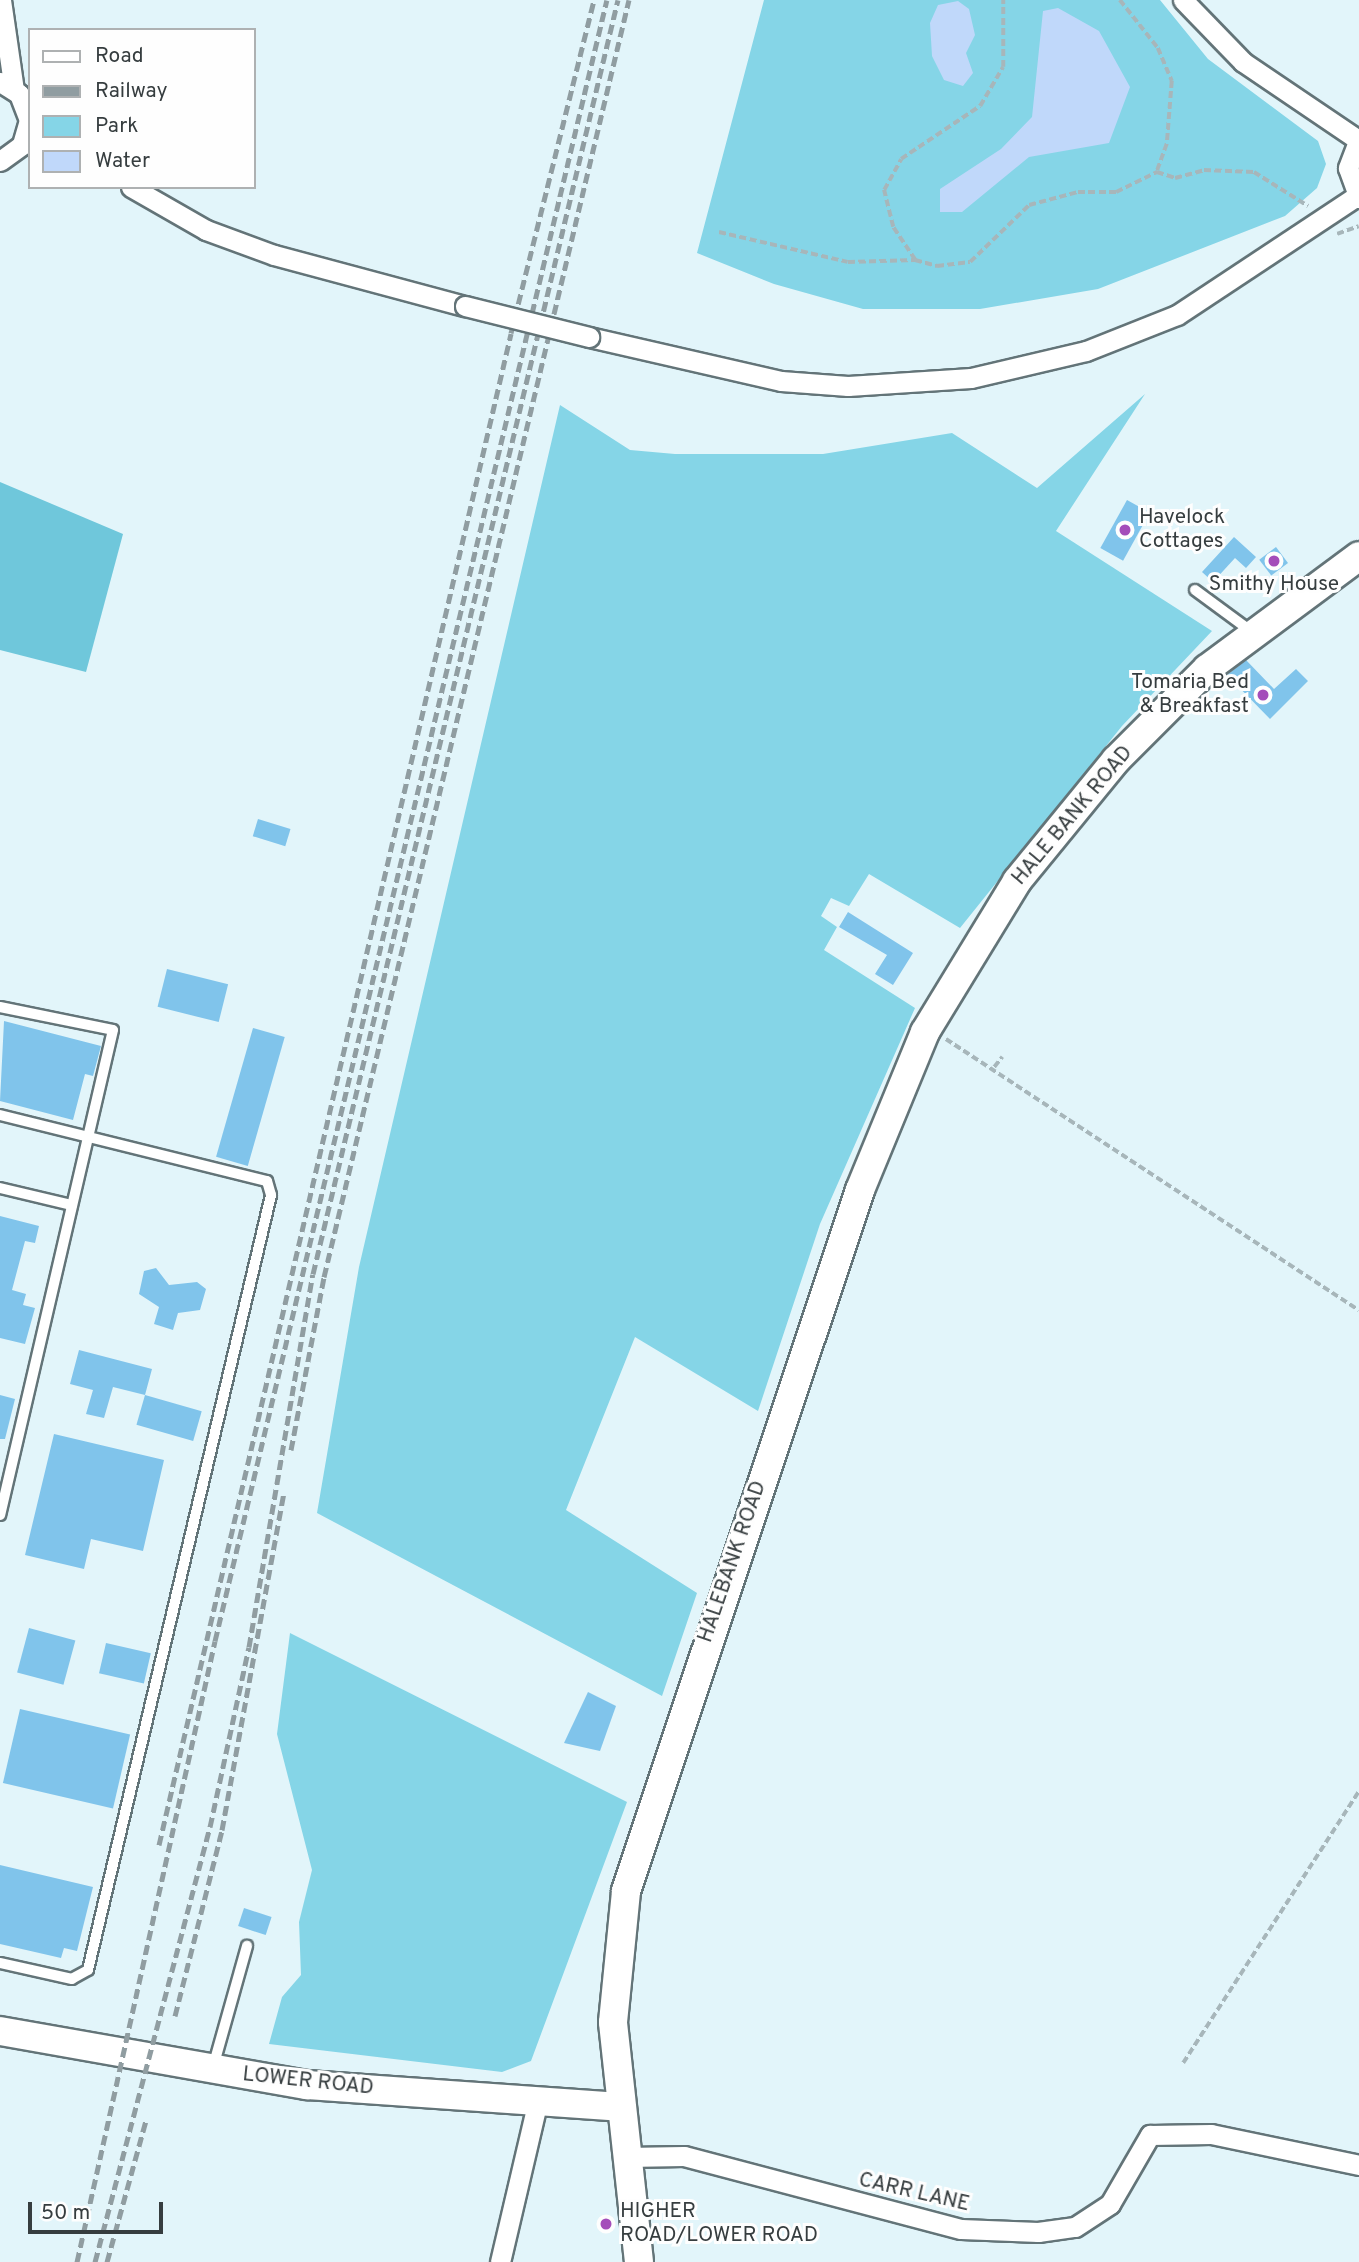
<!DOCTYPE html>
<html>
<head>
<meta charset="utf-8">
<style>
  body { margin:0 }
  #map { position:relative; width:1359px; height:2262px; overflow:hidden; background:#e2f5fa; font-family:Overpass,sans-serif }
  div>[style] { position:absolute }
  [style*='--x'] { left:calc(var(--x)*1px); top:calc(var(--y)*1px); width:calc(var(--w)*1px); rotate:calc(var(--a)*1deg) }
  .green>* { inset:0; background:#85d5e7 }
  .forest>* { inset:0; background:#6fc7db }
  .water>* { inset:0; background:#c0d8fa }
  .building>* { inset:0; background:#80c4eb; transform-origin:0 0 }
  .path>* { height:3.5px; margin-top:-1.75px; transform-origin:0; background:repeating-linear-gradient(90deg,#a7b6ba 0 7px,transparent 0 10.5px) }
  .roads { filter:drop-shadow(2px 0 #637478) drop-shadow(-2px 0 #637478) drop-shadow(0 2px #637478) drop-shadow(0 -2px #637478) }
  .lane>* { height:10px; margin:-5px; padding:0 5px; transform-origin:5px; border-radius:5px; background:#fff }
  .street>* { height:19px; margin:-9.5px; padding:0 9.5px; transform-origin:9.5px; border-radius:9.5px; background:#fff }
  .secondary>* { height:28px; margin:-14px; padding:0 14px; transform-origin:14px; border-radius:14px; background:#fff }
  .rail>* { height:5px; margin-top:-2.5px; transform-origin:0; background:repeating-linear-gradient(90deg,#909da1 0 10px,transparent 0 15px) }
  .bridges { filter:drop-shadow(2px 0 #637478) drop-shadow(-2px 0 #637478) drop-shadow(0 2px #637478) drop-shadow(0 -2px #637478) }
  .street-bridge>* { height:19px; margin:-9.5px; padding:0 9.5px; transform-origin:9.5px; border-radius:9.5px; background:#fff }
  .dots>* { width:19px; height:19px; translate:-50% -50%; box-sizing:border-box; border:4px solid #fefefe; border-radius:50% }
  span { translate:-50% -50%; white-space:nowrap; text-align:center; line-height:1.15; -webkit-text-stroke:6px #fefefe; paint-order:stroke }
  .poi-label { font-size:21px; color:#363d3f }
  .left { translate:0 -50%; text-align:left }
  .right { translate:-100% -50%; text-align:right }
  .street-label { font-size:21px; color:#363d3f }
  .legend { position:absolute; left:28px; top:28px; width:228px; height:161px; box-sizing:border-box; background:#fefefe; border:2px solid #aeb1b2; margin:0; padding:9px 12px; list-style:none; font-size:21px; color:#363d3f }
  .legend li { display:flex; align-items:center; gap:14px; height:35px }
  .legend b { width:35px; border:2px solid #aeb1b2 }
  .scale { position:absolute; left:28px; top:2202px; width:135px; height:32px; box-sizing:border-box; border:4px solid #363d3f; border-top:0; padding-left:9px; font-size:21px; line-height:24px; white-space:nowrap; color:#363d3f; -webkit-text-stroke:5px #fefefe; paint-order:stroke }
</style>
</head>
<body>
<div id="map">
  <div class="green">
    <i style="clip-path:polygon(764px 0,1160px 0,1208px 59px,1318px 141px,1326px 164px,1317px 188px,1285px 216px,1098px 289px,980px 309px,863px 309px,774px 284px,697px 253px)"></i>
    <i style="clip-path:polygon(1145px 394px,1056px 531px,1212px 631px,1122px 726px,960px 928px,869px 874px,849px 906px,831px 898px,821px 916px,837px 927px,824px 950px,915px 1008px,820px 1224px,758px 1411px,635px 1337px,566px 1510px,697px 1593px,662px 1696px,317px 1513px,359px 1267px,560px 405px,630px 450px,675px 454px,823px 454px,952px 433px,1037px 488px)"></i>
    <i style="clip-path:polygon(290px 1633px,627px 1802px,531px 2061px,502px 2072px,269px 2044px,282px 1997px,301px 1975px,299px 1922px,312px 1870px,277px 1734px)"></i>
  </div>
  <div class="forest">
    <i style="clip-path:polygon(0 482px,123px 534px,86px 672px,0 650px)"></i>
  </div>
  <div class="water">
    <i style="clip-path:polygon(958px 1px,969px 9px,975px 35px,966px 53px,973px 73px,963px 86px,944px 80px,932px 56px,930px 23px,938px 5px)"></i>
    <i style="clip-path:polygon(1058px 8px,1099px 31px,1130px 87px,1109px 143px,1029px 157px,962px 212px,940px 212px,940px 189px,1001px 149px,1032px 117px,1043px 11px)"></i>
  </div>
  <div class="building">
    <i style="left:1127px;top:500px;width:26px;height:55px;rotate:29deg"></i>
    <i style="clip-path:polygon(1234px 537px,1256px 557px,1246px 568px,1235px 558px,1213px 582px,1202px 572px)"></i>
    <i style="left:1276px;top:547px;width:20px;height:21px;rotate:53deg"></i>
    <i style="clip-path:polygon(1246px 660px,1274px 689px,1296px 669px,1308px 681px,1270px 719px,1227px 675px)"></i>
    <i style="left:258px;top:819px;width:34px;height:18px;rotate:17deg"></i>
    <i style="clip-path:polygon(848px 912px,913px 953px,893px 985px,875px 974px,887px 955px,839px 927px)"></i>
    <i style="left:167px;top:969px;width:63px;height:39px;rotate:14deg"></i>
    <i style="clip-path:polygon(4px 1021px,101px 1046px,93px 1076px,85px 1074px,73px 1120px,0 1101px)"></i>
    <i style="left:253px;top:1028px;width:33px;height:134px;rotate:16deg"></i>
    <i style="clip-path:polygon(0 1216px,39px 1226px,35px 1243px,25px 1241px,12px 1290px,26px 1294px,23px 1305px,35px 1308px,25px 1344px,0 1338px)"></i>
    <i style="clip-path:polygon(156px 1268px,169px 1285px,197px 1282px,206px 1289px,200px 1310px,178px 1313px,173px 1330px,154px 1324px,159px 1307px,139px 1294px,144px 1271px)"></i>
    <i style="clip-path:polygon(79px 1350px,152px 1369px,145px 1395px,113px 1387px,104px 1418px,86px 1414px,93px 1390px,70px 1384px)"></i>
    <i style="clip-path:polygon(0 1395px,15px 1399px,5px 1439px,0 1439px)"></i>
    <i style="left:145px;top:1395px;width:59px;height:31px;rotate:16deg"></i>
    <i style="clip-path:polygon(54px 1434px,164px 1460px,143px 1551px,91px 1539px,84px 1569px,25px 1555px)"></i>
    <i style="left:29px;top:1628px;width:48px;height:46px;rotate:15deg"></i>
    <i style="left:106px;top:1643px;width:46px;height:31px;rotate:13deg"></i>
    <i style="clip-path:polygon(588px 1692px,616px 1706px,600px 1751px,564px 1743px)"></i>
    <i style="left:20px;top:1709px;width:113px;height:76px;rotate:13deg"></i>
    <i style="clip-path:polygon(0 1865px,93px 1887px,77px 1951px,64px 1948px,61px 1958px,0 1944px)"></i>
    <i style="left:244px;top:1908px;width:29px;height:19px;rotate:18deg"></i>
  </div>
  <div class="path">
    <i style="--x:1120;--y:0;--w:61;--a:51.6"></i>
    <i style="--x:1158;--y:48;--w:36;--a:67"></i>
    <i style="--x:1172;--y:81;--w:63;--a:94.5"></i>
    <i style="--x:1167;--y:144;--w:30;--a:110"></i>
    <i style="--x:719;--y:232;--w:132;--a:13.1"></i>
    <i style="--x:848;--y:262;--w:67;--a:-1.7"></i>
    <i style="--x:915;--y:260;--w:23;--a:15"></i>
    <i style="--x:937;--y:266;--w:33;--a:-7"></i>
    <i style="--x:970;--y:262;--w:82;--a:-44"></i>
    <i style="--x:1029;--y:205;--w:51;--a:-14.9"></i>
    <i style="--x:1078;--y:192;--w:38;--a:0"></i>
    <i style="--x:1116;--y:192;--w:46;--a:-26"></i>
    <i style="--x:1157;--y:172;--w:19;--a:18"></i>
    <i style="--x:1175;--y:178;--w:30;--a:-15"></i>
    <i style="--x:1204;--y:170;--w:50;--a:2.3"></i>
    <i style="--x:1254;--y:172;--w:64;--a:32.2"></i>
    <i style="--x:1337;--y:234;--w:23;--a:-20"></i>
    <i style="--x:915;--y:260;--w:40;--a:-124"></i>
    <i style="--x:893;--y:227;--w:38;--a:-104"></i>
    <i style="--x:884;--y:190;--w:35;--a:-61"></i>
    <i style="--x:901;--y:159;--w:95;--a:-33.9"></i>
    <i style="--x:980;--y:106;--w:45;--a:-59.5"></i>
    <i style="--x:1003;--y:67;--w:67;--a:-90"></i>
    <i style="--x:946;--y:1039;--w:494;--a:33.3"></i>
    <i style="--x:994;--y:1067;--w:13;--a:-51"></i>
    <i style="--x:1183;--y:2063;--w:324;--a:-57.1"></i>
  </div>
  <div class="roads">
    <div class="lane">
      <i style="--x:1195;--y:590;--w:71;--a:36.4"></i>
      <i style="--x:0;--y:1007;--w:115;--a:11.5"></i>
      <i style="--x:113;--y:1030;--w:498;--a:103.1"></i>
      <i style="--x:0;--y:1115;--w:275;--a:13.9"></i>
      <i style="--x:267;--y:1181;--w:15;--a:74"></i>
      <i style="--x:271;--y:1195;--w:796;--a:103.29"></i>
      <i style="--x:88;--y:1970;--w:18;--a:151"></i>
      <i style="--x:72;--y:1979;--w:74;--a:-167.5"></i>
      <i style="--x:0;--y:1188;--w:74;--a:13.3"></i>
      <i style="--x:213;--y:2067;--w:126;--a:-74.3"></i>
    </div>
    <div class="street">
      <i style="--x:1;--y:0;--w:91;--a:81.8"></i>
      <i style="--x:1183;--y:0;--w:86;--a:45.9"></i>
      <i style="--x:1243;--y:62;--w:139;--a:34.1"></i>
      <i style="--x:0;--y:82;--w:22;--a:32"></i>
      <i style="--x:19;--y:94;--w:28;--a:69"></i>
      <i style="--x:29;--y:120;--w:26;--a:106"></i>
      <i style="--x:22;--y:145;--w:27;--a:144"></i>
      <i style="--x:1359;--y:139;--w:31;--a:111"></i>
      <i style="--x:1348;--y:168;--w:32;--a:70"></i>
      <i style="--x:131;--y:187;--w:86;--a:29.8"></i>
      <i style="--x:206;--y:230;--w:72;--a:20.2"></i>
      <i style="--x:274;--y:255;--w:198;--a:15"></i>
      <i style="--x:589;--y:337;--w:197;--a:12.9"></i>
      <i style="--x:781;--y:381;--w:67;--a:4.3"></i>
      <i style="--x:848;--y:386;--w:123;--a:-3.7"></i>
      <i style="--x:971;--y:378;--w:118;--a:-13.2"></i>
      <i style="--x:1086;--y:351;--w:98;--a:-21.6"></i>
      <i style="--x:1177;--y:315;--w:216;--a:-33.5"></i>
      <i style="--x:626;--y:2157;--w:58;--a:-1"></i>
      <i style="--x:684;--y:2156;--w:286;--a:14.8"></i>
      <i style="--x:961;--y:2229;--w:77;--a:2.2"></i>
      <i style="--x:1038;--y:2232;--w:37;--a:-8"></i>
      <i style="--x:1075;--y:2227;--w:42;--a:-33.3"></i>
      <i style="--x:1110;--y:2204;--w:80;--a:-59.9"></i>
      <i style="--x:1150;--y:2135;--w:61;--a:-0.9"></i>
      <i style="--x:1211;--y:2134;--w:151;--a:11.8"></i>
      <i style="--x:500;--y:2262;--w:166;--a:-76.8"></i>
    </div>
    <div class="secondary">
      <i style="--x:0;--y:2031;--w:312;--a:10"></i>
      <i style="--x:307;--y:2085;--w:314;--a:4"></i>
      <i style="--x:639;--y:2262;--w:241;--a:-96.2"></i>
      <i style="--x:613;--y:2022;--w:132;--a:-84.3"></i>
      <i style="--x:626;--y:1891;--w:739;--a:-71.54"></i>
      <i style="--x:860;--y:1190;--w:171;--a:-67.6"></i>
      <i style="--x:925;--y:1032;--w:177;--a:-58.6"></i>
      <i style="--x:1017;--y:881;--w:156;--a:-50.7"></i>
      <i style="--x:1116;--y:760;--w:129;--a:-45"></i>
      <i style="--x:1207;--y:669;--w:189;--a:-36.6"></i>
    </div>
  </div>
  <div class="rail">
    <i style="--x:291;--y:1450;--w:176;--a:-79.2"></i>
    <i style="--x:324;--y:1277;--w:1313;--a:-76.57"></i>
    <i style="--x:159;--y:1845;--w:1552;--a:-76.89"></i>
    <i style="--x:511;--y:333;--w:343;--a:-76"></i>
    <i style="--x:175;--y:2016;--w:192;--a:-75.8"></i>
    <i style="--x:222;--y:1830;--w:344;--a:-79.6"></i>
    <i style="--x:77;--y:2262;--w:636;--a:-77.47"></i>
    <i style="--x:215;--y:1641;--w:1687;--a:-76.57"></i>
    <i style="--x:95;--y:2262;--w:450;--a:-75.2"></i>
    <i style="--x:210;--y:1827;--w:184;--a:-77.8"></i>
    <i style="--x:249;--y:1647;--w:378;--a:-80.3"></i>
    <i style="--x:313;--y:1274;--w:1310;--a:-76.54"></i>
    <i style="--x:107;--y:2262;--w:147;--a:-74.6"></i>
  </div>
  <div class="bridges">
    <div class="street-bridge">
      <i style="--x:465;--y:306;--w:128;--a:14"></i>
    </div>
  </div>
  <div class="dots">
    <i style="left:1125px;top:530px;background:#a44dba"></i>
    <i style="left:1274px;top:561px;background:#a44dba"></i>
    <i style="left:1263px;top:695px;background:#a44dba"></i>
    <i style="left:606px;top:2224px;background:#a44dba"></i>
  </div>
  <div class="poi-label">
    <span class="left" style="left:1139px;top:530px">Havelock<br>Cottages</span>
    <span style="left:1274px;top:585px">Smithy House</span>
    <span class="right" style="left:1249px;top:695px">Tomaria Bed<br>&amp; Breakfast</span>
    <span class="left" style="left:620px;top:2224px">HIGHER<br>ROAD/LOWER ROAD</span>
  </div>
  <div class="street-label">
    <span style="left:1073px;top:816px;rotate:-50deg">HALE BANK ROAD</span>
    <span style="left:733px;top:1562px;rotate:-71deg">HALEBANK ROAD</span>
    <span style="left:308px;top:2082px;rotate:6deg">LOWER ROAD</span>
    <span style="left:914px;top:2193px;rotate:13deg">CARR LANE</span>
  </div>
  <ul class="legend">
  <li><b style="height:9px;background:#fff"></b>Road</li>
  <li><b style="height:9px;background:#909da1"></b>Railway</li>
  <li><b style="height:19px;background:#85d5e7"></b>Park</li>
  <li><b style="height:19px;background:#c0d8fa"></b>Water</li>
  </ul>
  <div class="scale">50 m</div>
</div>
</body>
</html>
